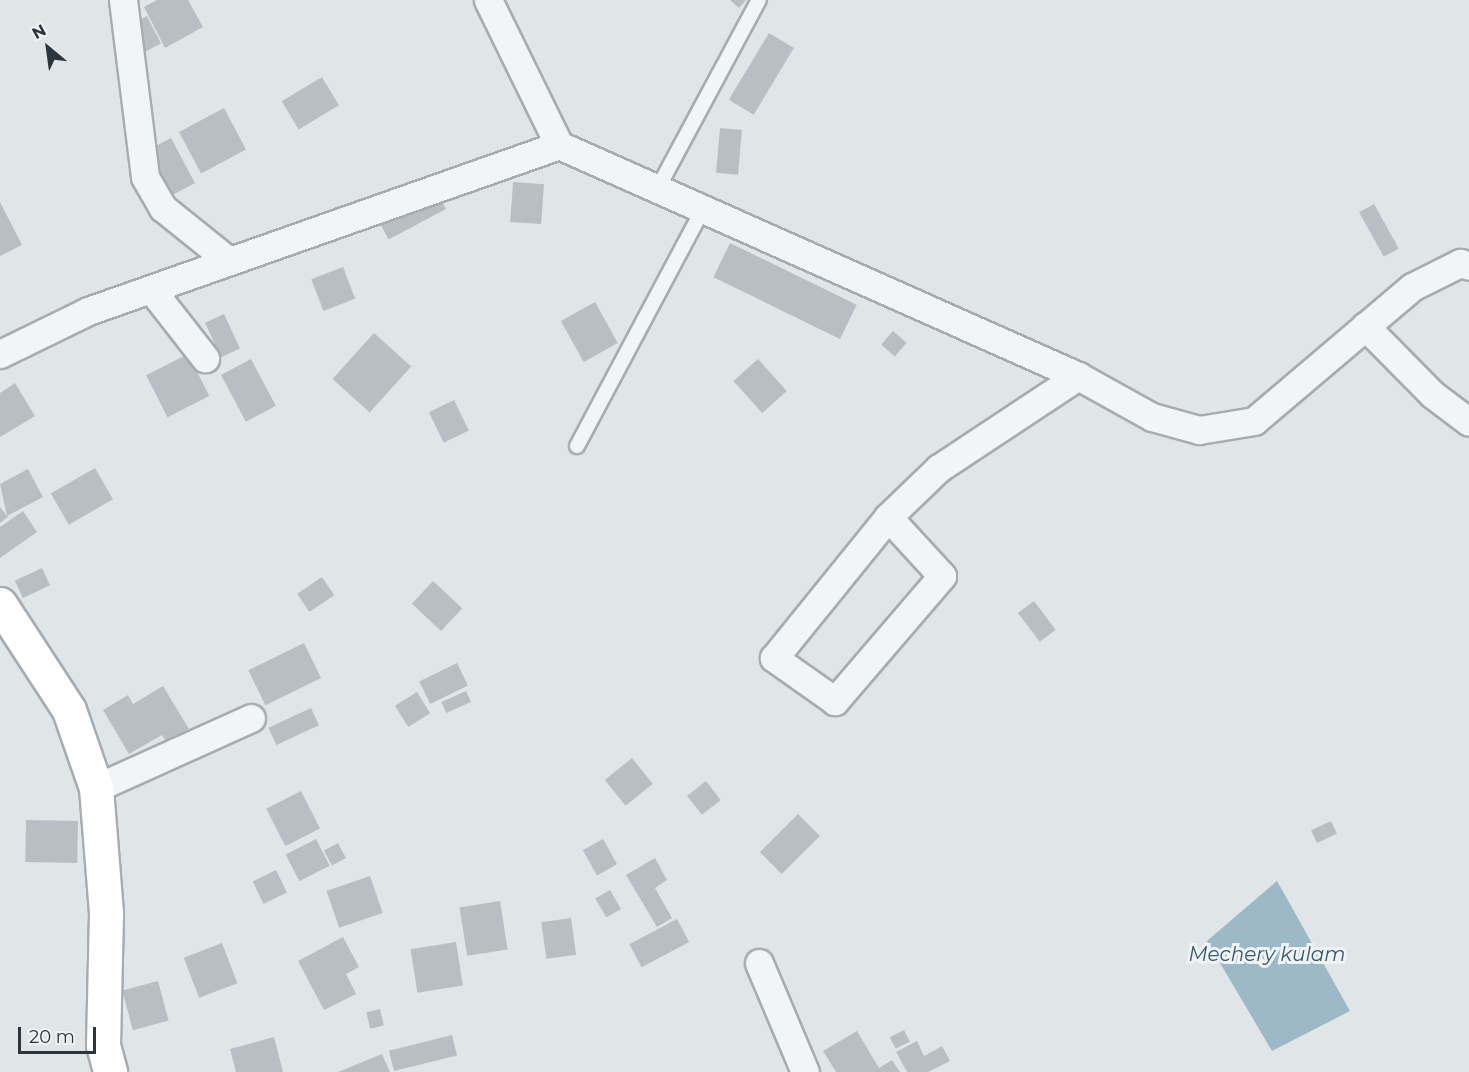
<!DOCTYPE html>
<html>
<head>
<meta charset="utf-8">
<style>
  body { margin:0 }
  #map { position:relative; width:1469px; height:1072px; overflow:hidden; background:#e0e5e8; font-family:Montserrat,sans-serif }
  div>[style] { position:absolute }
  [style*='--x'] { left:calc(var(--x)*1px); top:calc(var(--y)*1px); width:calc(var(--w)*1px); rotate:calc(var(--a)*1deg) }
  .water>* { inset:0; background:#9db8c6 }
  .building>* { inset:0; background:#b8bfc4; transform-origin:0 0 }
  .roads { filter:drop-shadow(2px 0 #a6adb2) drop-shadow(-2px 0 #a6adb2) drop-shadow(0 2px #a6adb2) drop-shadow(0 -2px #a6adb2) }
  .service>* { height:14px; margin:-7px; padding:0 7px; transform-origin:7px; border-radius:7px; background:#f2f5f7 }
  .minor>* { height:27px; margin:-13.5px; padding:0 13.5px; transform-origin:13.5px; border-radius:13.5px; background:#f2f5f7 }
  .secondary>* { height:33px; margin:-16.5px; padding:0 16.5px; transform-origin:16.5px; border-radius:16.5px; background:#fff }
  span { translate:-50% -50%; white-space:nowrap; text-align:center; line-height:1.15; -webkit-text-stroke:6px #eff3f6; paint-order:stroke }
  .water-label { font-size:20px; color:#375a6f; font-style:italic }
  .north { position:absolute; left:18px; top:18px; width:60px; height:60px; -webkit-text-stroke:4px #eff3f6; paint-order:stroke; rotate:331deg; font-size:16px; font-weight:700; line-height:24px; text-align:center; color:#2a353e }
  .north::after { content:''; display:block; margin:auto; width:21px; height:27px; background:#2a353e; clip-path:polygon(50% 0,100% 100%,50% 72%,0 100%) }
  .scale { position:absolute; left:18px; top:1027px; width:78px; height:27px; box-sizing:border-box; border:3px solid #2a353e; border-top:0; padding-left:8px; font-size:18px; line-height:21px; white-space:nowrap; color:#2a353e; -webkit-text-stroke:4px #eff3f6; paint-order:stroke }
</style>
</head>
<body>
<div id="map">
  <div class="water">
    <i style="clip-path:polygon(1277px 881px,1350px 1011px,1272px 1051px,1207px 941px)"></i>
  </div>
  <div class="building">
    <i style="clip-path:polygon(157px 0,188px 0,203px 27px,165px 48px,144px 7px)"></i>
    <i style="clip-path:polygon(730px 0,746px 0,739px 8px)"></i>
    <i style="left:147px;top:16px;width:31px;height:19px;rotate:63deg"></i>
    <i style="left:769px;top:33px;width:29px;height:78px;rotate:31deg"></i>
    <i style="left:322px;top:77px;width:33px;height:47px;rotate:59deg"></i>
    <i style="left:224px;top:108px;width:47px;height:51px;rotate:62deg"></i>
    <i style="left:720px;top:128px;width:22px;height:45px;rotate:5deg"></i>
    <i style="left:171px;top:138px;width:51px;height:25px;rotate:62deg"></i>
    <i style="left:513px;top:182px;width:31px;height:40px;rotate:4deg"></i>
    <i style="left:438px;top:194px;width:17px;height:65px;rotate:62deg"></i>
    <i style="clip-path:polygon(0 202px,22px 245px,0 256px)"></i>
    <i style="left:1374px;top:204px;width:51px;height:17px;rotate:61deg"></i>
    <i style="left:730px;top:243px;width:141px;height:38px;rotate:26deg"></i>
    <i style="left:343px;top:267px;width:34px;height:34px;rotate:69deg"></i>
    <i style="left:595px;top:302px;width:47px;height:39px;rotate:61deg"></i>
    <i style="left:224px;top:314px;width:38px;height:21px;rotate:65deg"></i>
    <i style="left:893px;top:331px;width:18px;height:18px;rotate:41deg"></i>
    <i style="left:374px;top:333px;width:50px;height:62px;rotate:42deg"></i>
    <i style="left:188px;top:354px;width:47px;height:47px;rotate:63deg"></i>
    <i style="left:251px;top:359px;width:53px;height:34px;rotate:62deg"></i>
    <i style="left:758px;top:359px;width:43px;height:33px;rotate:48deg"></i>
    <i style="clip-path:polygon(15px 383px,35px 416px,0 437px,0 393px)"></i>
    <i style="left:454px;top:400px;width:34px;height:28px;rotate:64deg"></i>
    <i style="left:95px;top:468px;width:36px;height:51px;rotate:60deg"></i>
    <i style="clip-path:polygon(28px 469px,43px 497px,7px 516px,0 484px)"></i>
    <i style="clip-path:polygon(0 507px,8px 517px,0 523px)"></i>
    <i style="clip-path:polygon(23px 511px,37px 532px,0 558px,0 527px)"></i>
    <i style="left:42px;top:568px;width:19px;height:30px;rotate:65deg"></i>
    <i style="left:322px;top:577px;width:22px;height:30px;rotate:56deg"></i>
    <i style="left:433px;top:581px;width:40px;height:31px;rotate:43deg"></i>
    <i style="left:1034px;top:601px;width:36px;height:20px;rotate:53deg"></i>
    <i style="left:304px;top:643px;width:39px;height:62px;rotate:64deg"></i>
    <i style="left:457px;top:663px;width:25px;height:42px;rotate:64deg"></i>
    <i style="clip-path:polygon(163px 686px,189px 729px,167px 743px,162px 735px,129px 754px,103px 710px,128px 695px,133px 704px)"></i>
    <i style="left:466px;top:691px;width:12px;height:27px;rotate:66deg"></i>
    <i style="left:417px;top:692px;width:25px;height:26px;rotate:58deg"></i>
    <i style="left:311px;top:708px;width:19px;height:47px;rotate:65deg"></i>
    <i style="left:632px;top:758px;width:33px;height:35px;rotate:51deg"></i>
    <i style="left:706px;top:781px;width:24px;height:24px;rotate:52deg"></i>
    <i style="left:301px;top:791px;width:42px;height:39px;rotate:63deg"></i>
    <i style="left:798px;top:814px;width:31px;height:54px;rotate:45deg"></i>
    <i style="left:26px;top:820px;width:52px;height:42px;rotate:1deg"></i>
    <i style="left:1331px;top:821px;width:14px;height:22px;rotate:65deg"></i>
    <i style="left:316px;top:839px;width:30px;height:34px;rotate:63deg"></i>
    <i style="left:603px;top:839px;width:29px;height:23px;rotate:61deg"></i>
    <i style="left:338px;top:843px;width:17px;height:16px;rotate:62deg"></i>
    <i style="clip-path:polygon(655px 858px,667px 880px,655px 888px,672px 918px,657px 927px,626px 875px)"></i>
    <i style="left:276px;top:870px;width:25px;height:26px;rotate:64deg"></i>
    <i style="left:370px;top:876px;width:39px;height:46px;rotate:71deg"></i>
    <i style="left:610px;top:890px;width:22px;height:17px;rotate:60deg"></i>
    <i style="left:500px;top:901px;width:49px;height:41px;rotate:81deg"></i>
    <i style="left:571px;top:918px;width:37px;height:30px;rotate:82deg"></i>
    <i style="left:677px;top:919px;width:26px;height:54px;rotate:62deg"></i>
    <i style="clip-path:polygon(343px 937px,359px 967px,346px 974px,356px 994px,324px 1010px,298px 961px)"></i>
    <i style="left:456px;top:942px;width:44px;height:46px;rotate:81deg"></i>
    <i style="left:222px;top:943px;width:43px;height:41px;rotate:69deg"></i>
    <i style="left:158px;top:981px;width:41px;height:37px;rotate:75deg"></i>
    <i style="left:380px;top:1009px;width:17px;height:14px;rotate:77deg"></i>
    <i style="left:904px;top:1030px;width:13px;height:16px;rotate:63deg"></i>
    <i style="clip-path:polygon(857px 1031px,879px 1068px,892px 1060px,900px 1072px,836px 1072px,823px 1051px)"></i>
    <i style="left:452px;top:1035px;width:21px;height:65px;rotate:76deg"></i>
    <i style="clip-path:polygon(274px 1037px,283px 1072px,236px 1072px,230px 1049px)"></i>
    <i style="clip-path:polygon(917px 1041px,924px 1056px,942px 1046px,950px 1061px,928px 1072px,907px 1072px,896px 1052px)"></i>
    <i style="clip-path:polygon(382px 1054px,390px 1072px,338px 1072px)"></i>
  </div>
  <div class="roads">
    <div class="service">
      <i style="--x:658;--y:188;--w:213;--a:-61.8"></i>
      <i style="--x:577;--y:446;--w:268;--a:-62"></i>
    </div>
    <div class="minor">
      <i style="--x:123;--y:0;--w:178;--a:82.9"></i>
      <i style="--x:145;--y:177;--w:36;--a:60"></i>
      <i style="--x:163;--y:208;--w:85;--a:38.8"></i>
      <i style="--x:488;--y:0;--w:161;--a:63.9"></i>
      <i style="--x:559;--y:145;--w:568;--a:23.99"></i>
      <i style="--x:1078;--y:376;--w:85;--a:29"></i>
      <i style="--x:1152;--y:417;--w:49;--a:15.5"></i>
      <i style="--x:1199;--y:430;--w:56;--a:-9.3"></i>
      <i style="--x:1254;--y:421;--w:207;--a:-40.3"></i>
      <i style="--x:1412;--y:287;--w:54;--a:-26.6"></i>
      <i style="--x:1460;--y:263;--w:9;--a:18"></i>
      <i style="--x:151;--y:289;--w:88;--a:52"></i>
      <i style="--x:1365;--y:326;--w:95;--a:45.4"></i>
      <i style="--x:1432;--y:394;--w:46;--a:37.1"></i>
      <i style="--x:0;--y:354;--w:98;--a:-26"></i>
      <i style="--x:88;--y:311;--w:499;--a:-19.4"></i>
      <i style="--x:888;--y:517;--w:80;--a:47.5"></i>
      <i style="--x:942;--y:576;--w:165;--a:130.6"></i>
      <i style="--x:835;--y:701;--w:75;--a:-144.8"></i>
      <i style="--x:774;--y:658;--w:181;--a:-51"></i>
      <i style="--x:888;--y:517;--w:71;--a:-43.9"></i>
      <i style="--x:939;--y:468;--w:167;--a:-33.5"></i>
      <i style="--x:96;--y:788;--w:170;--a:-24.3"></i>
      <i style="--x:759;--y:963;--w:118;--a:67.1"></i>
    </div>
    <div class="secondary">
      <i style="--x:0;--y:604;--w:126;--a:56.9"></i>
      <i style="--x:69;--y:710;--w:83;--a:70.9"></i>
      <i style="--x:96;--y:788;--w:125;--a:85.4"></i>
      <i style="--x:106;--y:913;--w:132;--a:91.3"></i>
      <i style="--x:103;--y:1045;--w:28;--a:75"></i>
    </div>
  </div>
  <div class="water-label">
    <span style="left:1267px;top:954px">Mechery kulam</span>
  </div>
  <div class="north">N</div>
  <div class="scale">20 m</div>
</div>
</body>
</html>
